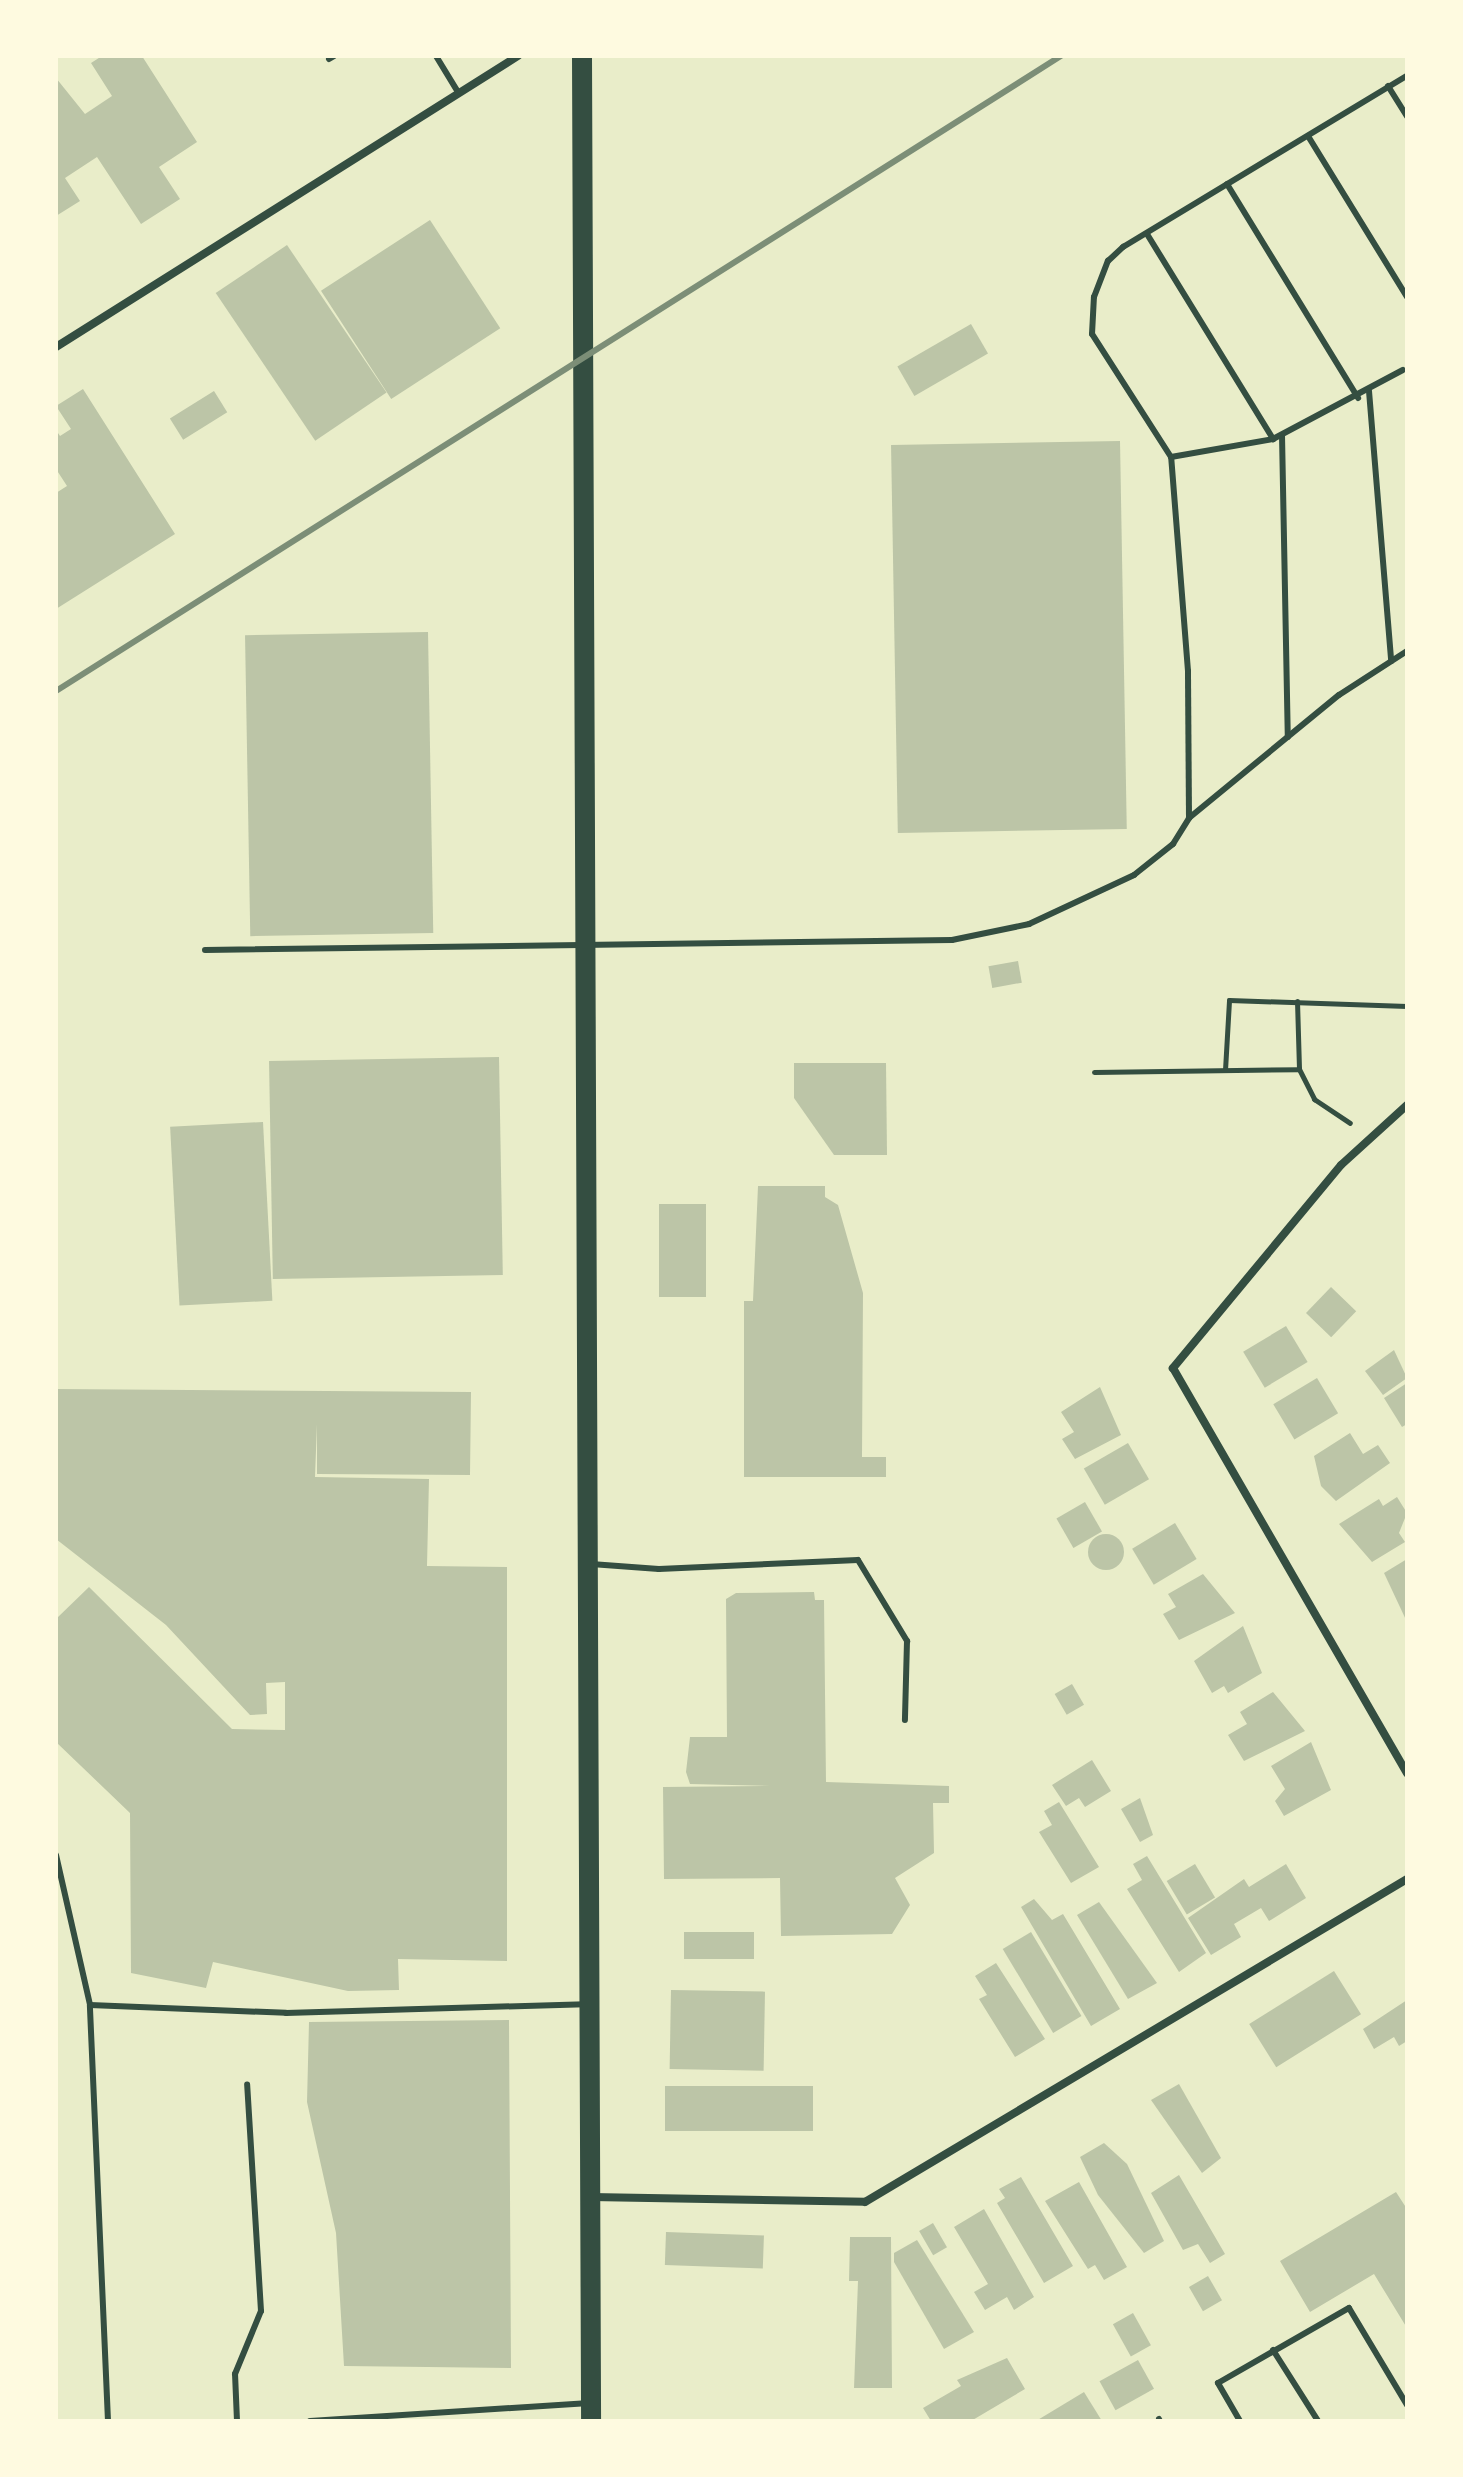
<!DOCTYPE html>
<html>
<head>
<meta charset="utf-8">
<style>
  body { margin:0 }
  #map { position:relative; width:1463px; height:2477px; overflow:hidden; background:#e9edc9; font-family:"DM Sans",sans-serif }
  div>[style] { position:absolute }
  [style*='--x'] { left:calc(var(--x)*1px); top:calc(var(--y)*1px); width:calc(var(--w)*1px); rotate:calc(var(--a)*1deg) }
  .building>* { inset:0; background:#bcc5a7; transform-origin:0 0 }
  .round { border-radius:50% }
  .path>* { height:5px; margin:-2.5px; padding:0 2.5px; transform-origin:2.5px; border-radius:2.5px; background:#344e41 }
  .service>* { height:6px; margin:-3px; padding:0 3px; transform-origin:3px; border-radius:3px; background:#344e41 }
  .minor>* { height:8px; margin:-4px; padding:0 4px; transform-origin:4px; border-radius:4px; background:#344e41 }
  .primary>* { height:20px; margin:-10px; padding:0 10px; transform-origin:10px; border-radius:10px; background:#344e41 }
  .rail>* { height:6px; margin:-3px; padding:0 3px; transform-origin:3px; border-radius:3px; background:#7c8e77 }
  span { translate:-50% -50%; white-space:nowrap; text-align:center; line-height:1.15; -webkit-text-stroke:7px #fefae0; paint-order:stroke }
  .frame { position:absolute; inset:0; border:58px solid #fefae0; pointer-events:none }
</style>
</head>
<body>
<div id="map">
  <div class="building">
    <i style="clip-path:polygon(102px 56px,142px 56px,197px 142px,159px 167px,180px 199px,141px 224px,97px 157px,65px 178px,80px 201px,56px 216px,56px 78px,85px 114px,112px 96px,91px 63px)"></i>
    <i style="left:430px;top:220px;width:129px;height:130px;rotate:57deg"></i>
    <i style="left:287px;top:245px;width:178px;height:86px;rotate:56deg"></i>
    <i style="left:971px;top:324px;width:34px;height:85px;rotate:60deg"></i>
    <i style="clip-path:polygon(83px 389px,175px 534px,56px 609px,56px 493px,67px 486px,56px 469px,56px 430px,60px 436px,71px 429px,56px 406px)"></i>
    <i style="left:214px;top:391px;width:25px;height:52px;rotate:58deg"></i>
    <i style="left:1120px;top:441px;width:388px;height:229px;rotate:89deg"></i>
    <i style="left:428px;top:632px;width:301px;height:183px;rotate:89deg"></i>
    <i style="left:1018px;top:961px;width:22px;height:30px;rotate:80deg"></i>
    <i style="left:499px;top:1057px;width:218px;height:230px;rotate:89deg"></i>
    <i style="clip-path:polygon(794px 1063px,886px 1063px,887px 1155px,834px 1155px,794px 1098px)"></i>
    <i style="left:263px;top:1122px;width:179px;height:93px;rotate:87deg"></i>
    <i style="clip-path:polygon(758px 1186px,825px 1186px,825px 1197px,838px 1205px,863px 1293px,862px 1457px,886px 1457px,886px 1477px,744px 1477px,744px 1301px,753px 1301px)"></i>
    <i style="left:659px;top:1204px;width:47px;height:93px"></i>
    <i style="left:1331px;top:1287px;width:35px;height:36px;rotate:44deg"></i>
    <i style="left:1286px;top:1326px;width:42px;height:50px;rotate:59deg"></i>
    <i style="clip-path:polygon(1394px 1350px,1407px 1378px,1383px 1395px,1365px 1371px)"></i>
    <i style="left:1317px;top:1378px;width:41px;height:51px;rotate:59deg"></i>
    <i style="clip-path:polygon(1407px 1383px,1407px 1424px,1402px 1427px,1384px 1398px)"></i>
    <i style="clip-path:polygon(1100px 1387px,1121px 1435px,1075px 1459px,1062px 1439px,1074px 1432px,1061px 1412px)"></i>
    <i style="clip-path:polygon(56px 1389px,471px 1392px,470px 1475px,317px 1474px,317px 1424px,315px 1477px,429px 1479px,427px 1566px,507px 1567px,507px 1961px,398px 1959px,399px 1990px,348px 1991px,213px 1962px,206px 1988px,131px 1973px,130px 1813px,56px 1742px,56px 1619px,89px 1587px,232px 1729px,285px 1730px,285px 1682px,266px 1683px,267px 1714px,250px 1715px,166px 1625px,56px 1539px)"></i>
    <i style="clip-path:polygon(1350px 1433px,1363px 1454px,1378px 1445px,1390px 1463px,1336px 1501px,1321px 1486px,1314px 1456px)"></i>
    <i style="left:1128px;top:1443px;width:42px;height:51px;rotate:60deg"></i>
    <i style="clip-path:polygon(1397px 1497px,1407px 1513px,1399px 1533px,1405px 1542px,1372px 1562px,1339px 1524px,1379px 1499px,1383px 1506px)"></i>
    <i style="left:1085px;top:1502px;width:34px;height:33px;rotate:60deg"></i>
    <i style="left:1175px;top:1523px;width:42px;height:50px;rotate:59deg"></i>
    <i class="round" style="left:1088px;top:1534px;width:36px;height:36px"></i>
    <i style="clip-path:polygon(1407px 1559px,1407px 1622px,1384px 1573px)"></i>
    <i style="clip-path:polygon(1203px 1574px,1235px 1613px,1179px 1640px,1163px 1614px,1176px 1607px,1168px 1594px)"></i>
    <i style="clip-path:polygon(814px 1592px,815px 1600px,824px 1600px,826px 1782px,949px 1786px,949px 1803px,933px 1803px,934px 1853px,895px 1878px,910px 1905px,892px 1934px,781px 1936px,780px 1878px,664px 1879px,663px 1787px,770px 1786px,690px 1784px,686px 1772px,690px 1737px,727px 1737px,726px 1599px,736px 1593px)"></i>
    <i style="clip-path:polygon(1243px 1626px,1262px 1673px,1228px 1693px,1224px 1686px,1212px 1693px,1194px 1661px)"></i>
    <i style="left:1072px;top:1684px;width:24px;height:20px;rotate:60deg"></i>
    <i style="clip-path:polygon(1273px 1692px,1305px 1731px,1244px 1761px,1228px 1735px,1247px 1724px,1240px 1712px)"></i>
    <i style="clip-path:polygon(1311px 1742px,1331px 1790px,1284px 1816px,1275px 1801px,1285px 1789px,1271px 1766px)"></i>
    <i style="clip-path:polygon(1092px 1760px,1111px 1791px,1085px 1807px,1079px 1798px,1066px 1806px,1052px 1785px)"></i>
    <i style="clip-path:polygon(1140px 1798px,1153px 1835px,1140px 1842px,1121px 1809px)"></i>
    <i style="clip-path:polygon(1059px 1802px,1099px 1867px,1071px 1883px,1039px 1832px,1052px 1825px,1044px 1811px)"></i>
    <i style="clip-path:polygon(1147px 1856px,1206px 1953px,1179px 1972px,1127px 1889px,1142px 1880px,1133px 1864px)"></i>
    <i style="left:1195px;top:1864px;width:39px;height:33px;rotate:59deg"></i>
    <i style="clip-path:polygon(1286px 1864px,1306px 1898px,1269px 1921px,1261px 1908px,1234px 1924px,1241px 1937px,1211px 1955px,1188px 1918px,1244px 1879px,1249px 1887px)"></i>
    <i style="clip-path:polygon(1034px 1899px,1052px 1920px,1063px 1914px,1120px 2009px,1091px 2026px,1021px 1907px)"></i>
    <i style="clip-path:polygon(1099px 1902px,1157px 1983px,1128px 1999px,1077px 1915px)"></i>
    <i style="left:684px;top:1932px;width:70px;height:27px"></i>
    <i style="left:1031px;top:1932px;width:98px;height:33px;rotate:59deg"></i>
    <i style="clip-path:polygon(996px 1963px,1045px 2039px,1015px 2057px,979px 1999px,987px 1995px,975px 1976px)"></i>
    <i style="left:1334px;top:1971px;width:51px;height:100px;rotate:58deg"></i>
    <i style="left:671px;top:1990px;width:94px;height:79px;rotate:1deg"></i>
    <i style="clip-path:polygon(1407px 2000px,1407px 2041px,1399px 2046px,1394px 2037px,1374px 2049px,1363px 2029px)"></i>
    <i style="clip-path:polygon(509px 2020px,511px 2368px,344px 2366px,336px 2233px,307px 2102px,309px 2022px)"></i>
    <i style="clip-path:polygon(1179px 2084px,1221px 2158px,1202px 2173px,1151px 2100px)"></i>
    <i style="left:665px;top:2086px;width:148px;height:45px"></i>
    <i style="clip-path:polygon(1104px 2143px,1127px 2164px,1164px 2241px,1144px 2253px,1098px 2195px,1080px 2157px)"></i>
    <i style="clip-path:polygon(1179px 2175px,1225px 2254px,1210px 2263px,1198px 2244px,1183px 2250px,1151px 2193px)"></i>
    <i style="clip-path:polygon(1021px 2177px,1073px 2266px,1044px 2283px,997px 2203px,1005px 2198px,999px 2189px)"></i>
    <i style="clip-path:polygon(1079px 2182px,1127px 2267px,1104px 2280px,1095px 2265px,1088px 2269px,1045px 2201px)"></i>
    <i style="clip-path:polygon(1396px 2192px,1407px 2209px,1407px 2328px,1374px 2274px,1310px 2312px,1280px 2261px)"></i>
    <i style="clip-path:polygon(984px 2209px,1034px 2297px,1014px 2310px,1007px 2297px,985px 2310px,974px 2292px,988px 2284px,954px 2227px)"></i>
    <i style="left:933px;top:2223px;width:28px;height:16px;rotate:60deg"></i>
    <i style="left:666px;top:2232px;width:98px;height:33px;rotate:2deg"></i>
    <i style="clip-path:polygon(850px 2237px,891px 2237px,892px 2388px,854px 2388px,858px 2281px,849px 2281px)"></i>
    <i style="clip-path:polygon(917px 2240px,974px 2332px,944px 2349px,894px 2262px,894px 2253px)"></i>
    <i style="left:1208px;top:2276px;width:28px;height:22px;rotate:60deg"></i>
    <i style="left:1133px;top:2313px;width:37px;height:23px;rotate:61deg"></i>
    <i style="clip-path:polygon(1007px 2358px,1025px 2389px,971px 2421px,931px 2421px,923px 2408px,961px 2386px,957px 2380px)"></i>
    <i style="left:1138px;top:2360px;width:33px;height:44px;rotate:61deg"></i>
    <i style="clip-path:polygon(1084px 2392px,1102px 2421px,1036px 2421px)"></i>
  </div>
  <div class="path">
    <i style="--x:1297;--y:1001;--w:68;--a:88.3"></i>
    <i style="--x:1225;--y:1070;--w:70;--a:-86.7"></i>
    <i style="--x:1229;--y:1000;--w:178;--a:1.9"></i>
    <i style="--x:1094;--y:1072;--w:205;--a:-0.8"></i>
    <i style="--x:1299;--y:1069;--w:34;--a:63"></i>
    <i style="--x:1314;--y:1099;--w:43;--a:33.7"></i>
  </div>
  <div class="service">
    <i style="--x:436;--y:56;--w:42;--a:58.6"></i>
    <i style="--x:329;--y:59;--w:6;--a:-31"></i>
    <i style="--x:1388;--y:86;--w:36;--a:58"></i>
    <i style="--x:1308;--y:136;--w:189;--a:58.4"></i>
    <i style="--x:1227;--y:184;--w:251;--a:58.5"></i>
    <i style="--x:1147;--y:234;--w:241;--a:58.4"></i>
    <i style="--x:1369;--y:391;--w:271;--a:85.3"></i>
    <i style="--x:1282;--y:435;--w:302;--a:88.9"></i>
    <i style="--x:1171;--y:457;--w:104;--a:-10"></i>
    <i style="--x:1273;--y:439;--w:147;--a:-28"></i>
    <i style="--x:1189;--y:818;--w:194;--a:-39.4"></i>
    <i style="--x:1339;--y:695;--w:81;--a:-32.9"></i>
    <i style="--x:205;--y:950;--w:747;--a:-0.77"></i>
    <i style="--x:952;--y:940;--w:79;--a:-11.7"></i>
    <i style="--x:1029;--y:924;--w:116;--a:-25"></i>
    <i style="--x:1134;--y:875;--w:50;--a:-38.5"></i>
    <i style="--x:1173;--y:844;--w:31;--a:-58"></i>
    <i style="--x:1189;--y:818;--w:147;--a:-90.4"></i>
    <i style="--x:1188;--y:671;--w:215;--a:-94.5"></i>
    <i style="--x:1171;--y:457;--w:146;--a:-122.7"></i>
    <i style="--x:1092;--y:334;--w:37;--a:-87"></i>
    <i style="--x:1094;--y:297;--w:39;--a:-69"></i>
    <i style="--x:1108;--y:261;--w:21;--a:-43"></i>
    <i style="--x:1123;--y:247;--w:332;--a:-31.1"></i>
    <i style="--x:591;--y:1564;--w:68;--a:4.2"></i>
    <i style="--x:659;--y:1569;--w:199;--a:-2.6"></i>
    <i style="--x:858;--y:1560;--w:95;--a:58.8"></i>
    <i style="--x:907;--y:1641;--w:79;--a:91.5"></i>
    <i style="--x:56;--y:1855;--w:154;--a:77.2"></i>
    <i style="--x:1273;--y:2350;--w:84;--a:57.6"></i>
    <i style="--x:1159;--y:2419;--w:2;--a:63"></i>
    <i style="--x:108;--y:2421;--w:416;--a:-92.5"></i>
    <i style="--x:90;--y:2005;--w:196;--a:2.3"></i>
    <i style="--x:286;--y:2013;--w:299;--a:-1.7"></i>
    <i style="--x:237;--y:2421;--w:47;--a:-92.4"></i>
    <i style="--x:235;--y:2374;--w:68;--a:-67.6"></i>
    <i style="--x:261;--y:2311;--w:227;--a:-93.5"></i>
    <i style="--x:310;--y:2421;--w:280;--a:-3.7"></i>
    <i style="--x:1240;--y:2421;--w:44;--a:-120.1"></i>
    <i style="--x:1218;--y:2383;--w:151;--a:-29.8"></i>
    <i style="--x:1349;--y:2308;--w:113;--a:59.1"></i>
  </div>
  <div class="minor">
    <i style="--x:56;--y:347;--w:546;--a:-32.21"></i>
    <i style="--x:1407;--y:1105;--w:89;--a:137.7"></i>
    <i style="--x:1341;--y:1165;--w:264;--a:129.6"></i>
    <i style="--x:1173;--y:1368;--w:468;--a:60"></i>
    <i style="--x:591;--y:2197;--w:274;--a:1"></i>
    <i style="--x:865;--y:2202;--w:631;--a:-30.79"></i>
  </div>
  <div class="primary">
    <i style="--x:582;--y:56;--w:2365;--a:89.78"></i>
  </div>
  <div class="rail">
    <i style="--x:56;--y:691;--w:1189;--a:-32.29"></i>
  </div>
  <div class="frame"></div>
</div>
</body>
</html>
